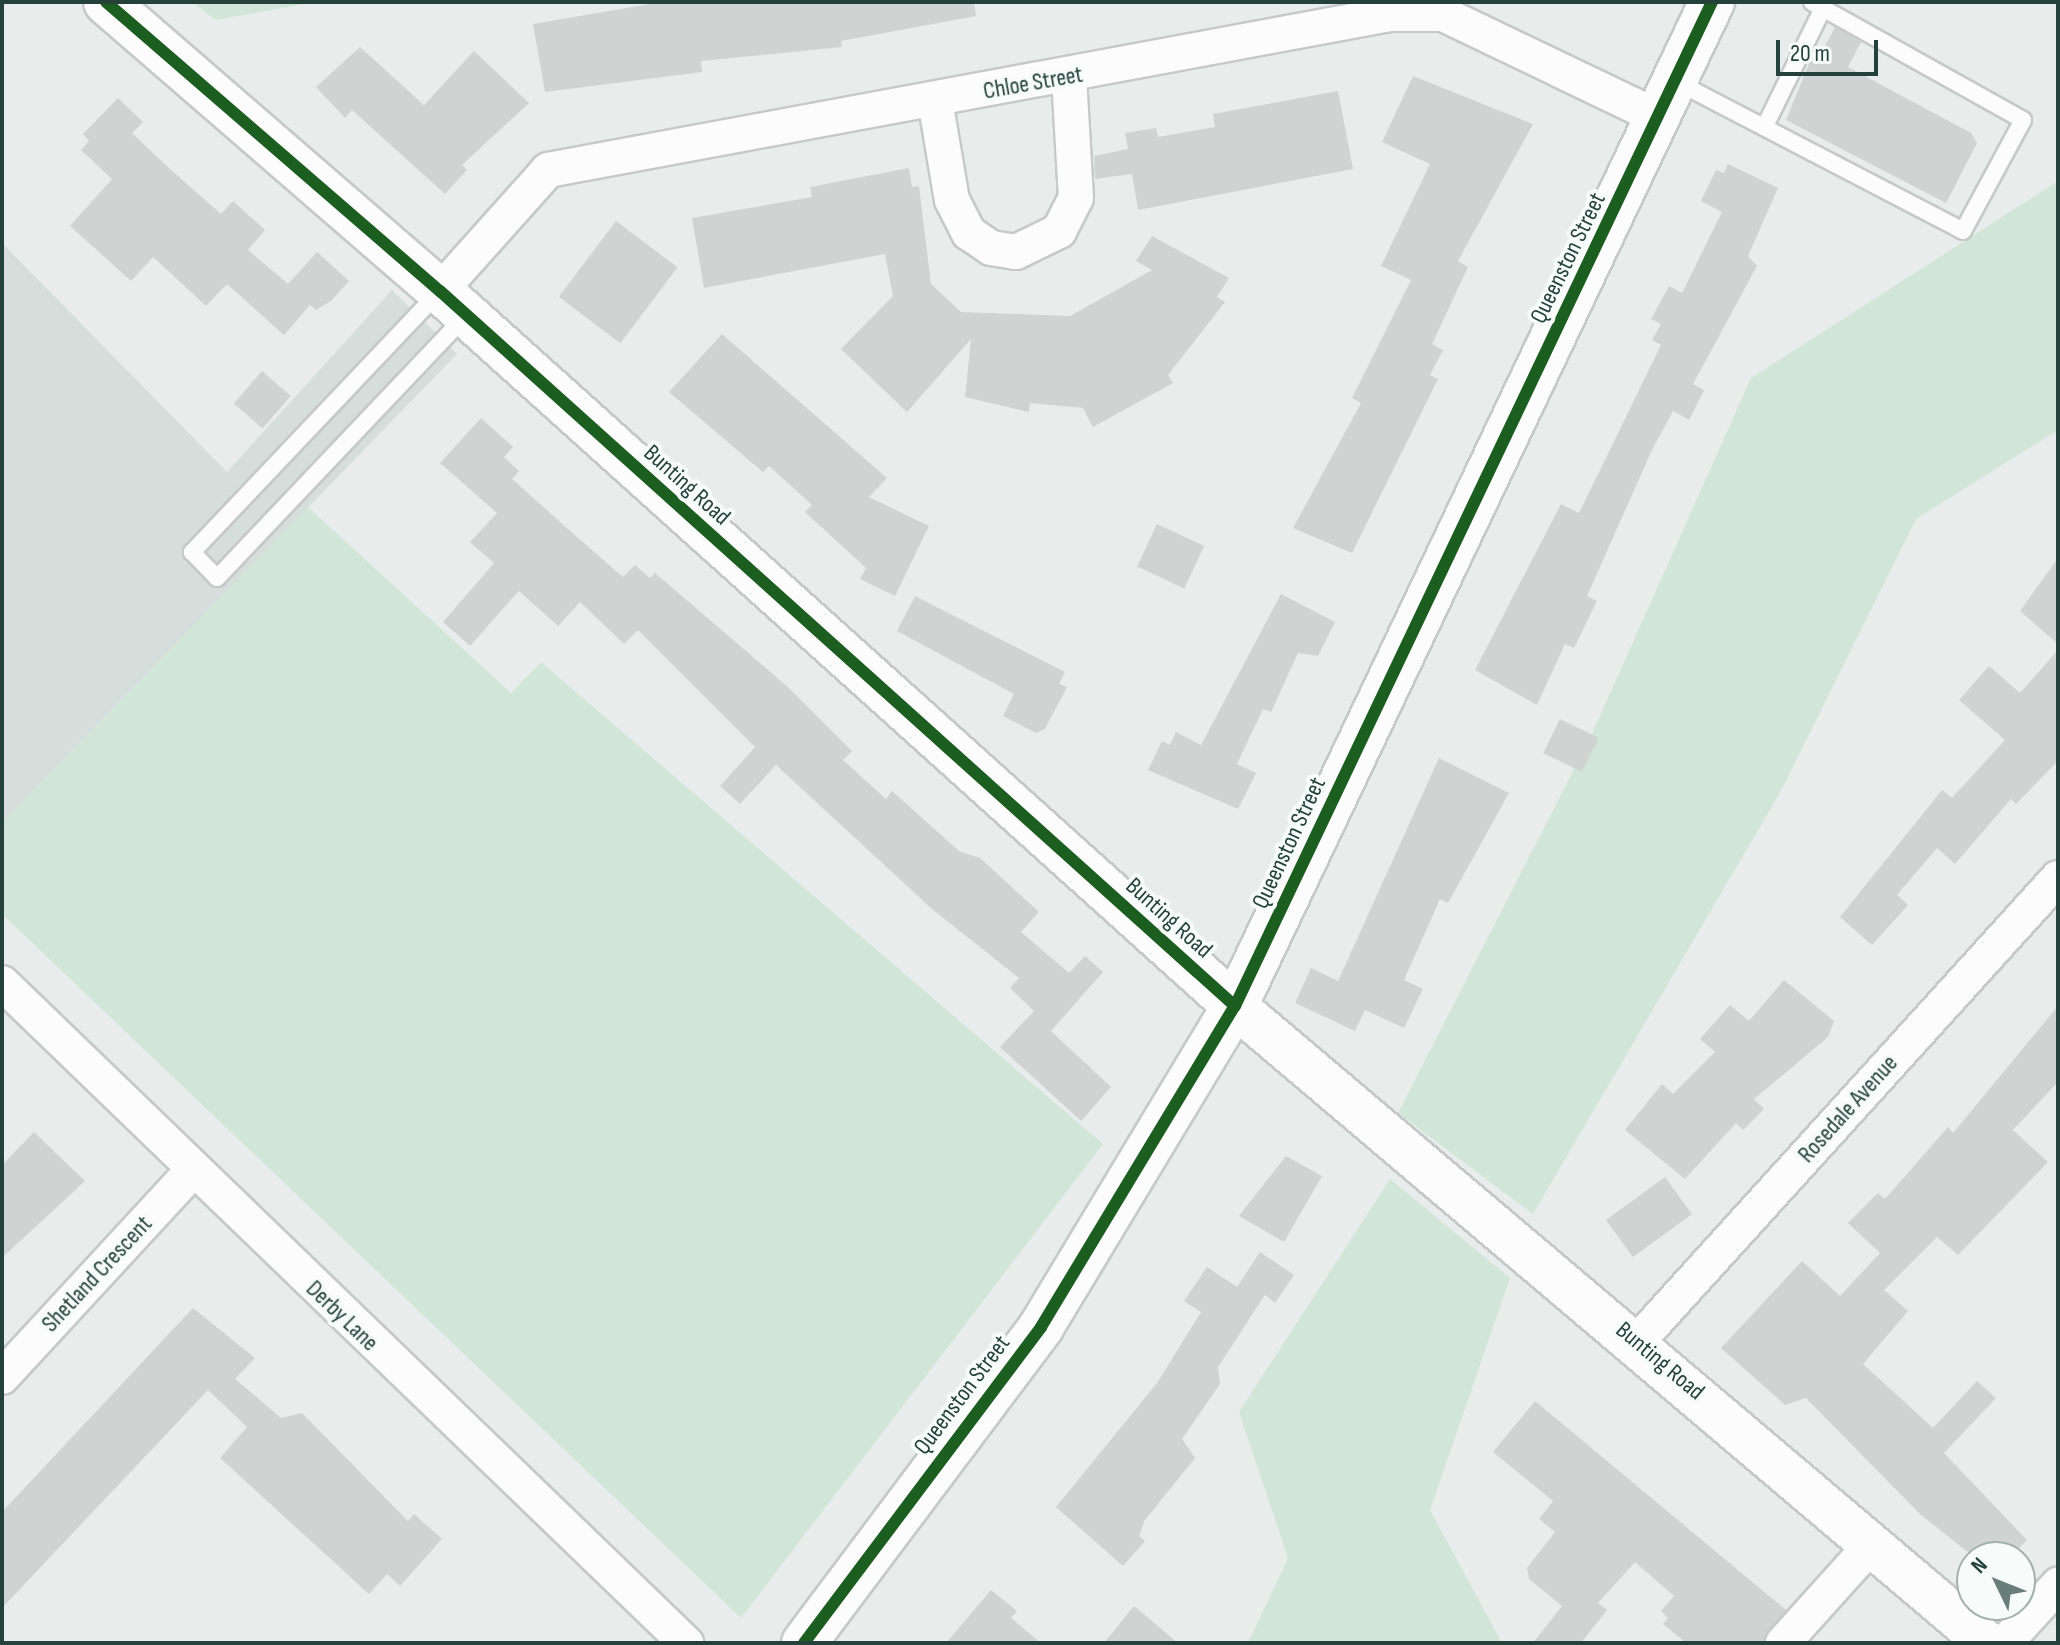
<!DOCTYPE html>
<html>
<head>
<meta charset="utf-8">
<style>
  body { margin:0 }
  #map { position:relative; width:2060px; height:1645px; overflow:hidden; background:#e8edeb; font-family:"Sofia Sans Condensed",sans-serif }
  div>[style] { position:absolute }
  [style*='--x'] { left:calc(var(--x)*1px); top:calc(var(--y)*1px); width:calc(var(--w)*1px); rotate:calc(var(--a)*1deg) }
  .built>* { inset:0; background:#d6dedb }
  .green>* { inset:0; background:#d1e6d8 }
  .building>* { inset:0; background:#cfd4d2; transform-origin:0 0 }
  .roads { filter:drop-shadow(2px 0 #c5cac8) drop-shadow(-2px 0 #c5cac8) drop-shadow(0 2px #c5cac8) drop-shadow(0 -2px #c5cac8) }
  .service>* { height:16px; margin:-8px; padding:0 8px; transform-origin:8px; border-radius:8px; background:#fcfcfc }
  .minor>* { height:34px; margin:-17px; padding:0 17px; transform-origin:17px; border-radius:17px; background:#fcfcfc }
  .tertiary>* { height:42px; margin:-21px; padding:0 21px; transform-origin:21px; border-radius:21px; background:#fcfcfc }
  .secondary>* { height:44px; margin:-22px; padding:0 22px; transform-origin:22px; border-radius:22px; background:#fcfcfc }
  .cycleway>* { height:12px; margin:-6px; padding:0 6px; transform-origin:6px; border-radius:6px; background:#1b5e20 }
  span { translate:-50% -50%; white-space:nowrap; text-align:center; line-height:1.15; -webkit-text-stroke:8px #f7fbf9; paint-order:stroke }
  .street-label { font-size:24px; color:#24423a }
  .frame { position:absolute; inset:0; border:4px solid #24423a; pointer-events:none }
  .north { position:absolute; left:1956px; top:1541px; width:80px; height:80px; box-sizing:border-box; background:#f7fbf9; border:2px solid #a3b1ad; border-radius:50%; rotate:313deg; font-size:22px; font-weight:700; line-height:32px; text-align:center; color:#24423a }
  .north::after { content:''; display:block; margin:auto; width:28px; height:36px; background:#697e78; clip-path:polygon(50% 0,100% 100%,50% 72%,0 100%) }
  .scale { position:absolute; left:1776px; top:40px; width:102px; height:36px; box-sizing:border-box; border:4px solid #24423a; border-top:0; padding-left:10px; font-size:24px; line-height:28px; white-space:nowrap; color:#24423a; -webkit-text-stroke:6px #f7fbf9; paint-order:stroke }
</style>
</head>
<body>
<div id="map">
  <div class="built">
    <i style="clip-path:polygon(2px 243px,227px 472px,392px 290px,457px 354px,2px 823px)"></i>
  </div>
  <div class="green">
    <i style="clip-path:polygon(192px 2px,315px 2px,216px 20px)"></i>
    <i style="clip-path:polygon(2058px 181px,2058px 430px,1916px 519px,1781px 791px,1533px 1214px,1398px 1113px,1591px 736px,1751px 378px)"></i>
    <i style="clip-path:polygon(308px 507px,511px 693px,541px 662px,1103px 1144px,741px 1618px,2px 914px,2px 823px)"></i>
    <i style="clip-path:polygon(1390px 1179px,1510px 1278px,1430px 1510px,1502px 1643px,1248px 1643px,1288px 1558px,1239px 1412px)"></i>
  </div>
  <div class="building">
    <i style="clip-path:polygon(661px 2px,974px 2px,976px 16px,841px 41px,842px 47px,701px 61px,702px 72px,545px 92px,533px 24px)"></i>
    <i style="clip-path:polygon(1835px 27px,1861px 42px,1848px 67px,1971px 133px,1977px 143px,1946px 203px,1786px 120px,1810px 61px,1816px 64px)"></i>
    <i style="clip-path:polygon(360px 47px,424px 105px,474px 51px,529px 103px,462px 165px,467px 170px,445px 194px,352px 110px,345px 118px,316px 87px)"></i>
    <i style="clip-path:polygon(1413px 76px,1533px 124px,1458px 261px,1468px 267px,1432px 344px,1443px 350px,1430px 375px,1438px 379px,1352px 553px,1293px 528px,1361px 403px,1352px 398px,1411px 280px,1381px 266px,1430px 164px,1382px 142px)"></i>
    <i style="clip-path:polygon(1338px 91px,1353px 169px,1138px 210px,1132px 174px,1095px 179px,1094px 156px,1128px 149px,1125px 133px,1156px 128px,1158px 137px,1215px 127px,1213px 114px)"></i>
    <i style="clip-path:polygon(118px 98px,143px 122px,132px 133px,170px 169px,221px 214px,233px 201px,265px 230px,248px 250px,288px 284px,317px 252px,349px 281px,331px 301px,316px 310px,310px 305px,284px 335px,227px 284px,206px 306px,153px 257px,131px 281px,70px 226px,112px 179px,81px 150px,89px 141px,83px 134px)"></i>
    <i style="clip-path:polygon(1728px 164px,1778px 188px,1748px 256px,1757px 266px,1693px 384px,1704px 390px,1689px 420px,1673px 411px,1652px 450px,1587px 596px,1597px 601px,1574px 648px,1565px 644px,1537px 705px,1475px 670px,1561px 504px,1579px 513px,1661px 345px,1652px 340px,1661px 324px,1651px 319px,1669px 286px,1682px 293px,1722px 212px,1701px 201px,1716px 170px,1724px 173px)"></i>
    <i style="clip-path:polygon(909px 168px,912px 187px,919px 186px,931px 284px,961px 312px,1070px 316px,1152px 270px,1136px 261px,1152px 236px,1229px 278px,1217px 297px,1225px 302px,1168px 375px,1173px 383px,1093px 427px,1083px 408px,1030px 403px,1029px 412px,965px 397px,971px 339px,907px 412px,841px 349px,893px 296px,885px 254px,704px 288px,692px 218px,812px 197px,810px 187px)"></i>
    <i style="left:616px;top:221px;width:77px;height:95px;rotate:37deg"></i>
    <i style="clip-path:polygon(722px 334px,887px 478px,869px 497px,929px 526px,895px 596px,860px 579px,866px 568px,805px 512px,812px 505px,769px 466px,763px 472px,669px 392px)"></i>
    <i style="left:262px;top:371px;width:38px;height:43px;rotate:41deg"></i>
    <i style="clip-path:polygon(481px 418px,513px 447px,504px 457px,519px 471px,512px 479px,577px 537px,623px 577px,635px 565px,650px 578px,655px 573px,789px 688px,852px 751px,843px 760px,886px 799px,892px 791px,959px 851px,980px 858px,1039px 912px,1021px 932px,1069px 973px,1085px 956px,1103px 972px,1051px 1031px,1111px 1087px,1081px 1121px,1000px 1047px,1034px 1011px,1010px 988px,1019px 978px,932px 909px,776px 765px,740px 804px,720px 786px,755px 747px,638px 630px,624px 644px,580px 602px,558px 626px,519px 591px,470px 646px,443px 622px,494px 563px,470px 542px,497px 513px,440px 463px)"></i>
    <i style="left:1157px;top:524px;width:52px;height:47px;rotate:25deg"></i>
    <i style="clip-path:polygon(2058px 558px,2058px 644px,2020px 611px)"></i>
    <i style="clip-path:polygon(1281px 594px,1335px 622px,1318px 656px,1298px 653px,1271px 712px,1263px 709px,1237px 764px,1256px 773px,1238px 809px,1148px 770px,1162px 741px,1170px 745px,1176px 732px,1201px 745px)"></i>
    <i style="clip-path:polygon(915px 596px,1065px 672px,1059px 684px,1067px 687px,1045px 729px,1036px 733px,1003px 716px,1014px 694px,897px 631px)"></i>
    <i style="clip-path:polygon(2058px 650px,2058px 761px,2016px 804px,2011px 799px,1955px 864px,1937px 848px,1897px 895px,1908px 905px,1872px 945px,1840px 917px,1942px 790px,1952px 798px,2005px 740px,1959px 700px,1989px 666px,2020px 693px)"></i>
    <i style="left:1560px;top:719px;width:43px;height:38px;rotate:26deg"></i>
    <i style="clip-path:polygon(1439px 758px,1509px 793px,1448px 903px,1440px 899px,1404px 980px,1423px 989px,1404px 1028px,1365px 1010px,1355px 1031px,1295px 1003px,1311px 968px,1338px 981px)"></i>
    <i style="clip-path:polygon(1784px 980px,1834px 1021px,1828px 1037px,1754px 1099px,1764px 1109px,1743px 1130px,1736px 1123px,1685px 1179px,1625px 1130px,1662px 1084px,1673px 1094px,1715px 1052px,1700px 1039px,1730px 1005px,1749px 1021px)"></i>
    <i style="clip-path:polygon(2058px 1006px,2058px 1082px,2013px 1130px,2048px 1162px,1958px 1255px,1937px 1237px,1884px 1290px,1908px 1311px,1863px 1364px,1933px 1428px,1977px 1381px,1996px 1398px,1944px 1453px,2027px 1540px,2011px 1557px,1974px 1557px,1920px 1514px,1806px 1398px,1785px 1405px,1721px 1348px,1802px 1261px,1840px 1296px,1880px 1253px,1848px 1223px,1878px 1193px,1885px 1199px,1948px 1127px,1953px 1133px)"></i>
    <i style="clip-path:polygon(34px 1132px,85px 1181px,2px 1258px,2px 1165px)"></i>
    <i style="clip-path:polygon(1286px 1156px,1322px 1176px,1284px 1242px,1239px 1216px)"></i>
    <i style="left:1665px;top:1177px;width:46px;height:73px;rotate:54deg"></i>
    <i style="clip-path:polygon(1260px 1252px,1294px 1275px,1275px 1303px,1265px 1295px,1218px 1367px,1220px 1384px,1182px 1439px,1195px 1458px,1145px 1520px,1139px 1536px,1145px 1541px,1123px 1566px,1056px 1507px,1157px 1383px,1201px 1312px,1184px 1301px,1207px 1267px,1237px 1287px)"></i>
    <i style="clip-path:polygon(193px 1308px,255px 1358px,235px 1379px,281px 1418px,302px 1413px,408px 1521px,414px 1514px,442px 1539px,400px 1586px,387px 1574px,369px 1594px,220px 1458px,247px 1427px,208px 1390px,2px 1608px,2px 1512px)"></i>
    <i style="clip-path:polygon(1535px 1401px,1786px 1610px,1764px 1643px,1686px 1643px,1663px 1624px,1668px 1618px,1661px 1611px,1674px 1596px,1635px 1562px,1598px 1603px,1607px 1610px,1581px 1643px,1533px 1643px,1562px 1606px,1529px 1579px,1527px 1568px,1555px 1532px,1539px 1519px,1553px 1501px,1493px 1452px)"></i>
    <i style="clip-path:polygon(991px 1590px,1017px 1611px,1011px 1618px,1041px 1643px,946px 1643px)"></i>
    <i style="clip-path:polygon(1134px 1606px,1178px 1643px,1104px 1643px)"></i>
  </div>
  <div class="roads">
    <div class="service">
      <i style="--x:1677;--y:82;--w:322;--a:27.5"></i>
      <i style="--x:1963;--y:231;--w:126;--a:-61.6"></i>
      <i style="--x:2023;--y:120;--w:242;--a:-150.8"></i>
      <i style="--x:1765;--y:126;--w:131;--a:-63.8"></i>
      <i style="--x:439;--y:292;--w:359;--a:133.5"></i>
      <i style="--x:192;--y:552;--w:36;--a:46"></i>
      <i style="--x:217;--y:578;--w:359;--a:-46.5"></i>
    </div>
    <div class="minor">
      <i style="--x:935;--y:100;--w:101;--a:80.4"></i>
      <i style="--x:952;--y:200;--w:37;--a:63"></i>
      <i style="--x:969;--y:233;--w:27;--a:34"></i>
      <i style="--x:991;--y:248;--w:25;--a:9"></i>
      <i style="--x:1016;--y:252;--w:48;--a:-26"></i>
      <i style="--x:1059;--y:231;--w:37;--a:-63"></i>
      <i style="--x:1076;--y:198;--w:121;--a:-93.3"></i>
      <i style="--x:440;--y:291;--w:162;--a:-48.2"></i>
      <i style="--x:548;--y:170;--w:856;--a:-10.5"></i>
      <i style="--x:1390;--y:14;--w:53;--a:0"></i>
      <i style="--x:1443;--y:14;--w:238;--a:25.6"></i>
      <i style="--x:2;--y:983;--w:951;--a:43.98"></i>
      <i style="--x:1638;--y:1341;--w:625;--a:-47.79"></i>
      <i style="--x:2;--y:1377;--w:279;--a:-47.3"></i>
      <i style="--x:1783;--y:1643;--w:135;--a:-48"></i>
      <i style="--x:2005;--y:1643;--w:79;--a:-47.6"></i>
    </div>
    <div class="tertiary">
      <i style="--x:1235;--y:1006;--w:986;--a:40.27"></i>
    </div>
    <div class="secondary">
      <i style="--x:106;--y:2;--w:442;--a:40.9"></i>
      <i style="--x:440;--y:291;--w:1069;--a:41.97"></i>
      <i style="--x:804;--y:1643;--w:395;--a:-53.1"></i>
      <i style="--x:1041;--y:1327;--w:375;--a:-58.9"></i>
      <i style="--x:1235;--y:1006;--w:1112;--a:-64.59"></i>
    </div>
  </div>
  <div class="cycleway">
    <i style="--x:106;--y:2;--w:442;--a:40.9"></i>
    <i style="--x:440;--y:291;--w:1069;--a:41.97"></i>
    <i style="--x:804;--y:1643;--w:395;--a:-53.1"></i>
    <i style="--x:1041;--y:1327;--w:375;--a:-58.9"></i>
    <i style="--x:1235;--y:1006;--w:1112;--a:-64.59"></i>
  </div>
  <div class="street-label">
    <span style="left:1033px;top:83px;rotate:-10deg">Chloe Street</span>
    <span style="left:1568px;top:258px;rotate:-64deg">Queenston Street</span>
    <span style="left:687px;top:485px;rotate:42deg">Bunting Road</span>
    <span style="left:1289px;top:843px;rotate:-65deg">Queenston Street</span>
    <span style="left:1169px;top:918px;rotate:42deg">Bunting Road</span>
    <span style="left:1848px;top:1109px;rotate:-48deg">Rosedale Avenue</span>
    <span style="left:97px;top:1274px;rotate:-47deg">Shetland Crescent</span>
    <span style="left:342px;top:1316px;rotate:44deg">Derby Lane</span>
    <span style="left:1660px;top:1361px;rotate:40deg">Bunting Road</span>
    <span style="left:962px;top:1395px;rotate:-53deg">Queenston Street</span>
  </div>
  <div class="frame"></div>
  <div class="north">N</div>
  <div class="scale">20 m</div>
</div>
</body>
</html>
